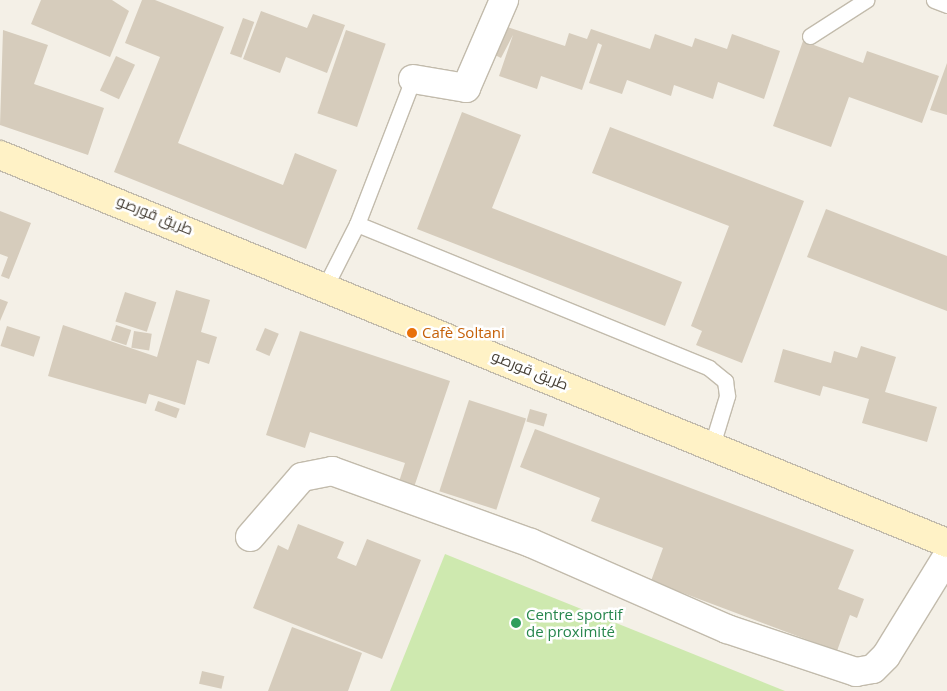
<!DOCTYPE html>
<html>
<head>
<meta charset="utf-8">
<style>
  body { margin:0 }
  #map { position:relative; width:947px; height:691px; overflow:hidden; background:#f4f0e7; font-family:"Open Sans",Cairo,sans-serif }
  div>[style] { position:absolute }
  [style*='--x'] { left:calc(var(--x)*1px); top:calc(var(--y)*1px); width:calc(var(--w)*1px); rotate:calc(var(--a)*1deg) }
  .green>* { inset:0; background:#cee9af }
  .building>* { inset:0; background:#d6ccbc; transform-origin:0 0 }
  .roads { filter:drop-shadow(1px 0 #c2bbac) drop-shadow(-1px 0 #c2bbac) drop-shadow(0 1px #c2bbac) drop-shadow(0 -1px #c2bbac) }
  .lane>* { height:15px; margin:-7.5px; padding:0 7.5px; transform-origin:7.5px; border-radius:7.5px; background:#fff }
  .street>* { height:28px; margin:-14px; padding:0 14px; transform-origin:14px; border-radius:14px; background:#fff }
  .secondary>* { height:28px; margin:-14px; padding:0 14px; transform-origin:14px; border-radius:14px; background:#fff2c6 }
  .dots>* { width:14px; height:14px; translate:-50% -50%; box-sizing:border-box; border:2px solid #fff; border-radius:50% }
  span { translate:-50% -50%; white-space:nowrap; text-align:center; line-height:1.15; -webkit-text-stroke:5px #fff; paint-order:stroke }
  .street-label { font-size:15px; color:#474036 }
  .food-label { font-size:15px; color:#c56008 }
  .left { translate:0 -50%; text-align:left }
  .leisure-label { font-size:15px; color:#27864d }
</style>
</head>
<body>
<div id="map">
  <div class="green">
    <i style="clip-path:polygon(445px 554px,785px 691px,390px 691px)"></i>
  </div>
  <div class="building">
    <i style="clip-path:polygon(41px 0,112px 0,129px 11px,110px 57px,31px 24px)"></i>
    <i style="clip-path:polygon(142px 0,155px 0,224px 27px,178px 143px,283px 185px,295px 153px,337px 170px,306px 249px,114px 172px,160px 57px,125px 43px)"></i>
    <i style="clip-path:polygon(261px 11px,307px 28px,313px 14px,345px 25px,327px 73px,286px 57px,280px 73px,243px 59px)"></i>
    <i style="left:243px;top:18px;width:12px;height:38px;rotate:20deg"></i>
    <i style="clip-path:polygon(504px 26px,565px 46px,569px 33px,587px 39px,591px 29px,650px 49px,655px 34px,692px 47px,695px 38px,727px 49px,732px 34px,780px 51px,764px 99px,718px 82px,713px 99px,674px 85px,671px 96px,627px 80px,622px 94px,589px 83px,602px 45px,598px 43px,582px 90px,541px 76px,537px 89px,499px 76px,513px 35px,501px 58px,491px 53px)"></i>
    <i style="clip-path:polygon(3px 30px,48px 45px,34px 84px,104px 108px,88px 155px,0 125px)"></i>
    <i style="left:346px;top:30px;width:42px;height:88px;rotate:19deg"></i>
    <i style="clip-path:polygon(803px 41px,863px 63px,867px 51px,939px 76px,922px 123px,849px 97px,831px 147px,773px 126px)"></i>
    <i style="left:116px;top:56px;width:21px;height:38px;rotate:25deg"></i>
    <i style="clip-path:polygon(947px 63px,947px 115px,930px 110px)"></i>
    <i style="clip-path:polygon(462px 112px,521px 135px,492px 208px,682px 282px,665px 326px,417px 229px)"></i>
    <i style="clip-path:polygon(610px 127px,804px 201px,742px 363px,696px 345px,702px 331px,691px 326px,729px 226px,592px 173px)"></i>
    <i style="clip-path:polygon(826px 209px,947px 256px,947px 311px,807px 257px)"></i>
    <i style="clip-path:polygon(0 211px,31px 223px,9px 279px,1px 276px,8px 257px,0 254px)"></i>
    <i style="clip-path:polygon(176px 290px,210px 300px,201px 332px,217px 337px,209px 364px,197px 360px,185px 405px,149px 394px,146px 404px,48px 376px,63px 325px,157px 357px)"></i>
    <i style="left:125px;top:292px;width:33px;height:31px;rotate:18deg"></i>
    <i style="clip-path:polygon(0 299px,8px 302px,0 321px)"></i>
    <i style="left:116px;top:325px;width:16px;height:16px;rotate:18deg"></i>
    <i style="left:7px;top:326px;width:35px;height:21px;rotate:18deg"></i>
    <i style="left:265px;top:328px;width:15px;height:24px;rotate:23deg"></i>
    <i style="left:134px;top:331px;width:18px;height:17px;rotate:9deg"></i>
    <i style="clip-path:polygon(300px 331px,450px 381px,412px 493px,397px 488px,405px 463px,310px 432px,305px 448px,266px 435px)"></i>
    <i style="clip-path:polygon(861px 346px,896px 357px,885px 392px,937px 407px,927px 442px,862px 423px,869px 399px,823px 386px,820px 396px,774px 382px,783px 349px,831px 363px,834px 351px,857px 358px)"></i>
    <i style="left:469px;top:400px;width:60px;height:96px;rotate:18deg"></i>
    <i style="left:158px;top:401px;width:23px;height:10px;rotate:20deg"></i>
    <i style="left:530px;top:409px;width:18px;height:13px;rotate:16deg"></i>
    <i style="clip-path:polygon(535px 429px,854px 550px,838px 589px,864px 599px,857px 618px,850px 615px,837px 651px,651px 581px,663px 548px,591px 521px,600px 498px,520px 467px)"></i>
    <i style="clip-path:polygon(298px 524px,344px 542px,337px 558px,356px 566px,367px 539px,421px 560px,382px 659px,253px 608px,278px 545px,288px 550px)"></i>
    <i style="clip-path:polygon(292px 627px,362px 653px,348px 691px,268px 691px)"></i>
    <i style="left:202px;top:671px;width:23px;height:13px;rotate:13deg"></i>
  </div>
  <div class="roads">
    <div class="lane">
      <i style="--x:934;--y:0;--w:14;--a:21"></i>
      <i style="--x:810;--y:36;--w:67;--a:-32.7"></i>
      <i style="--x:357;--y:224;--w:155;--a:-68.9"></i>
      <i style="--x:326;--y:285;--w:68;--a:-63.1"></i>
      <i style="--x:357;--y:224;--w:380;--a:22.2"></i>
      <i style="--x:709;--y:368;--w:21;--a:39"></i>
      <i style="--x:725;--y:381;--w:15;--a:82"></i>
      <i style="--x:727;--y:396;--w:51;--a:107"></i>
    </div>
    <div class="street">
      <i style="--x:413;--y:79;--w:54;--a:9.6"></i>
      <i style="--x:466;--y:88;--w:96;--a:-66.6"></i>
      <i style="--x:250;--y:537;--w:79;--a:-49.1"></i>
      <i style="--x:302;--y:477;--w:31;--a:-11"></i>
      <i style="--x:332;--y:471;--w:212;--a:19.9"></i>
      <i style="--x:531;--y:543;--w:214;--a:23.7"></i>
      <i style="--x:727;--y:629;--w:136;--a:18.4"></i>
      <i style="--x:856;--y:672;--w:17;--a:-10"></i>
      <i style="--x:873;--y:669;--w:18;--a:-45"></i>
      <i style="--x:886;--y:656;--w:116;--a:-58.4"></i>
    </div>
    <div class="secondary">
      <i style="--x:0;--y:155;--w:1023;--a:22.28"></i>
    </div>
  </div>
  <div class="dots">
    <i style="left:412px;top:333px;background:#e8710a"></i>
    <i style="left:516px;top:623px;background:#2e9e5b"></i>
  </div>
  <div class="street-label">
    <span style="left:155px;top:215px;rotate:22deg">طريق قورصو</span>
    <span style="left:530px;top:370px;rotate:22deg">طريق قورصو</span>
  </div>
  <div class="food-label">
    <span class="left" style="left:422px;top:333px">Cafè Soltani</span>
  </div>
  <div class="leisure-label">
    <span class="left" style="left:526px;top:623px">Centre sportif<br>de proximité</span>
  </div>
</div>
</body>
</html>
